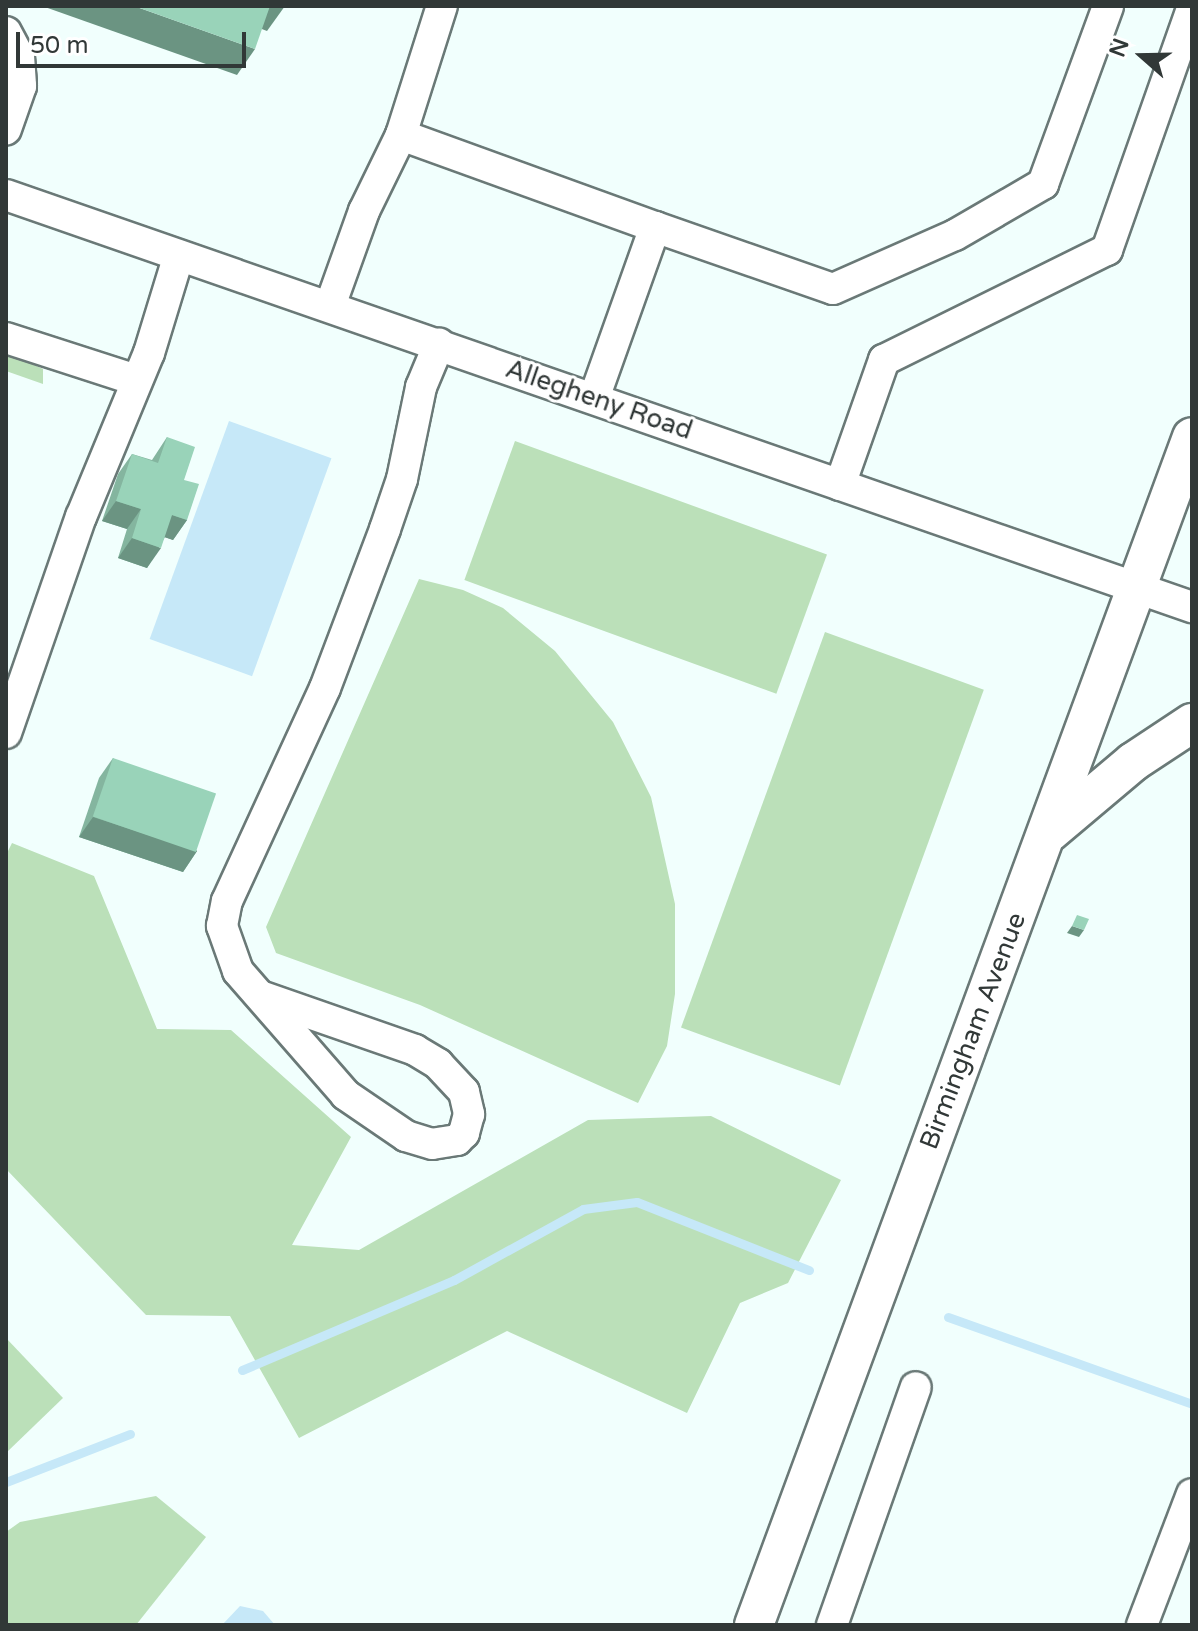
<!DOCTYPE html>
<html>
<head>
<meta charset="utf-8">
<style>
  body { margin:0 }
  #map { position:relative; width:1198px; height:1631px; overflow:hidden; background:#f1fffd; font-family:"Varela Round",sans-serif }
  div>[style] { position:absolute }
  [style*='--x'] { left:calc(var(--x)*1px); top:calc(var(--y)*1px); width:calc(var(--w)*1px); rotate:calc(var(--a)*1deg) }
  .green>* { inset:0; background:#bbe0b9; transform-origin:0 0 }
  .water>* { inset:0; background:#c6e8f8; transform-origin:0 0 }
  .stream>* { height:9px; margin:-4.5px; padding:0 4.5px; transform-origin:4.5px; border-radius:4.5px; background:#c6e8f8 }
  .roads { filter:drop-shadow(2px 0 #6a7977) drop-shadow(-2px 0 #6a7977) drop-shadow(0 2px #6a7977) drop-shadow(0 -2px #6a7977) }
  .minor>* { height:30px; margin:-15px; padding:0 15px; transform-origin:15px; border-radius:15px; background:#fff }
  .major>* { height:38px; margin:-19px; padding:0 19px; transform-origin:19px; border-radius:19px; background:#fff }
  .wall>* { inset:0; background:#84b59f }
  .shaded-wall>* { inset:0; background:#6b9482 }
  .building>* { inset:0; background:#99d3b9; transform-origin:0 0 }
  span { translate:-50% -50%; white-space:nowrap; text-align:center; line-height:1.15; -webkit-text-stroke:6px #fff; paint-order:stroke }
  .street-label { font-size:26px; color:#313837 }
  .frame { position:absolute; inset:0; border:8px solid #313837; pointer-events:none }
  .north { position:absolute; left:1102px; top:16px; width:80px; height:80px; -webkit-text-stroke:6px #fff; paint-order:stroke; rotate:290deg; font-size:22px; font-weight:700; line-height:32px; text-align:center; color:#313837 }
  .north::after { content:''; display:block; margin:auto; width:28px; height:36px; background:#313837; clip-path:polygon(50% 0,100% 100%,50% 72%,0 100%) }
  .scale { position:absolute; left:16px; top:32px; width:230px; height:36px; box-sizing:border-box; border:4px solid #313837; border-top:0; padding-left:10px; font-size:24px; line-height:28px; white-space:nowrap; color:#313837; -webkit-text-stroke:6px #fff; paint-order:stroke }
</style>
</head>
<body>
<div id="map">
  <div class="green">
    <i style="clip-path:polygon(13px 355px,43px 369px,43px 384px,6px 371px,6px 356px)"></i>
    <i style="left:515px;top:441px;width:332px;height:148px;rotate:20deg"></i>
    <i style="clip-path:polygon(419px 579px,463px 590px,503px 608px,555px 651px,613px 722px,651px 797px,675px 904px,675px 994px,667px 1046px,638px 1103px,420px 1005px,276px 953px,266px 927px)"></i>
    <i style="left:825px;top:632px;width:169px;height:421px;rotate:20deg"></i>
    <i style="clip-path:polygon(12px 843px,94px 876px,157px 1029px,231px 1030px,351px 1137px,292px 1245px,359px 1250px,588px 1120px,711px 1116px,841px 1180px,788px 1283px,740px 1303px,687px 1413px,507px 1331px,299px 1438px,230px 1316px,146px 1315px,6px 1169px,6px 855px)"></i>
    <i style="clip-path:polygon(6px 1338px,63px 1398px,6px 1453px)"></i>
    <i style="clip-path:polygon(156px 1496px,206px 1537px,136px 1625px,6px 1625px,6px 1532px,20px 1522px)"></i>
  </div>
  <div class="water">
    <i style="left:229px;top:421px;width:109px;height:232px;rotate:20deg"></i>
    <i style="clip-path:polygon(240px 1606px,263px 1611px,275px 1625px,222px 1625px)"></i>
  </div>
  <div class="stream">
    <i style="--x:948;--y:1317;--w:259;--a:19.6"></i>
    <i style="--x:242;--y:1370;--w:230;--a:-23"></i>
    <i style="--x:454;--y:1280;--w:147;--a:-28.8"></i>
    <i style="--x:583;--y:1209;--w:54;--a:-7.4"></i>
    <i style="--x:637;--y:1202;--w:185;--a:21.6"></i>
    <i style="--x:6;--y:1482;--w:133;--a:-21.2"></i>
  </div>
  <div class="roads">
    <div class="minor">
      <i style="--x:6;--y:32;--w:27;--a:62"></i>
      <i style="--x:19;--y:56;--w:30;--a:86"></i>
      <i style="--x:21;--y:86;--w:46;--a:109.2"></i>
      <i style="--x:401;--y:135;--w:270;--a:19.9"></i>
      <i style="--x:655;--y:227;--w:182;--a:109.6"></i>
      <i style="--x:6;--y:195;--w:1256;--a:19.16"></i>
      <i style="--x:655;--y:227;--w:188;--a:19.2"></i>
      <i style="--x:833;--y:289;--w:133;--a:-23.9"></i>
      <i style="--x:955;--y:235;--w:102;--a:-30.1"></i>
      <i style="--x:1043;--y:184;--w:189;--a:-69.9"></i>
      <i style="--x:330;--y:306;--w:101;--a:-70.3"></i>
      <i style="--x:364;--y:211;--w:85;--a:-64"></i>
      <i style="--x:401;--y:135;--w:135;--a:-72.4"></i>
      <i style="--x:6;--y:338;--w:137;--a:17.9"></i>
      <i style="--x:840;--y:485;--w:133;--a:-70.6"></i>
      <i style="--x:884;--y:360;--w:249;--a:-26.3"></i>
      <i style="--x:1107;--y:250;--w:256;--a:-70.6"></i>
      <i style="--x:6;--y:733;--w:229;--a:-70.9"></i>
      <i style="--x:81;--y:517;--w:178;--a:-67.5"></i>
      <i style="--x:149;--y:353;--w:102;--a:-73"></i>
      <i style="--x:263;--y:997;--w:161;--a:19.2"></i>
      <i style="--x:415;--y:1050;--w:27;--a:31"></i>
      <i style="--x:438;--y:1064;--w:38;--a:47"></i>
      <i style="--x:464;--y:1092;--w:23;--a:77"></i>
      <i style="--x:469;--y:1114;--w:20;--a:105"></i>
      <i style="--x:464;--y:1133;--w:10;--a:135"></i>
      <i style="--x:457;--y:1140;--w:25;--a:171"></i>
      <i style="--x:432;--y:1144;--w:27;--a:-163"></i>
      <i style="--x:406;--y:1136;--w:73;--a:-145.7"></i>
      <i style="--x:346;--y:1095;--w:164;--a:-131.1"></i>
      <i style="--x:238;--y:971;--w:48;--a:-109.6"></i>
      <i style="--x:222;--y:926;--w:25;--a:-79"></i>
      <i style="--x:227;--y:901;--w:234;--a:-65.3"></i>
      <i style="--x:325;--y:688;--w:170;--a:-69.3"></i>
      <i style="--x:385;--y:529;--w:53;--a:-71.2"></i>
      <i style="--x:402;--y:479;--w:94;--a:-78.3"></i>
      <i style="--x:421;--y:387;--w:47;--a:-67.3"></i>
      <i style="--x:832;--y:1625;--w:252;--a:-70.6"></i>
      <i style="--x:1142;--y:1625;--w:140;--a:-69.1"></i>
    </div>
    <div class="major">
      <i style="--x:1050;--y:832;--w:109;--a:-40.1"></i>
      <i style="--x:1133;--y:762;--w:71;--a:-33.5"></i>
      <i style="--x:754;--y:1625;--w:1266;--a:-69.76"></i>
    </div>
  </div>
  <div class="wall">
    <i style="clip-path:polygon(167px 437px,184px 480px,187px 520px,173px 540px,165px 537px,147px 568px,118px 558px,127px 529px,102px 521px,118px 474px,132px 454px,152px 460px)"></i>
    <i style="clip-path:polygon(113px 758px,197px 851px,183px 872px,79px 837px,99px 778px)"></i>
  </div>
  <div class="shaded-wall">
    <i style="clip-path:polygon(42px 6px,134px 6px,255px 49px,237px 75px)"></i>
    <i style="clip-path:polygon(268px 6px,285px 6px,267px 31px,254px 26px)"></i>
    <i style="clip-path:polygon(116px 501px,141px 509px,127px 529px,102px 521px)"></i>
    <i style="clip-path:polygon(172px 515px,187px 520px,173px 540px,158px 535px)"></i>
    <i style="clip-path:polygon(132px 538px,161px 548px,147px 568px,118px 558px)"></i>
    <i style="clip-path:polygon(93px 817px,197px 851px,183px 872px,79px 837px)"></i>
    <i style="clip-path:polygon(1072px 926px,1084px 930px,1079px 937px,1067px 933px)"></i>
  </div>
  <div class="building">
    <i style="clip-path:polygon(134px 6px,270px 6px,255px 49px)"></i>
    <i style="clip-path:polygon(167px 437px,195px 447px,184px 480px,199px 484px,187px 520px,172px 515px,161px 548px,132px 538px,141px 509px,116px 501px,132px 454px,158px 463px)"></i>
    <i style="left:113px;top:758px;width:109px;height:62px;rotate:19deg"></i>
    <i style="clip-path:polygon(1077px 915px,1089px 919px,1084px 930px,1072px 926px)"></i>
  </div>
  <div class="street-label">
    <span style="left:599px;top:400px;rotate:19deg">Allegheny Road</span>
    <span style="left:973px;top:1031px;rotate:-69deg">Birmingham Avenue</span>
  </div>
  <div class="frame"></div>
  <div class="north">N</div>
  <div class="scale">50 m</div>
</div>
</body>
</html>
